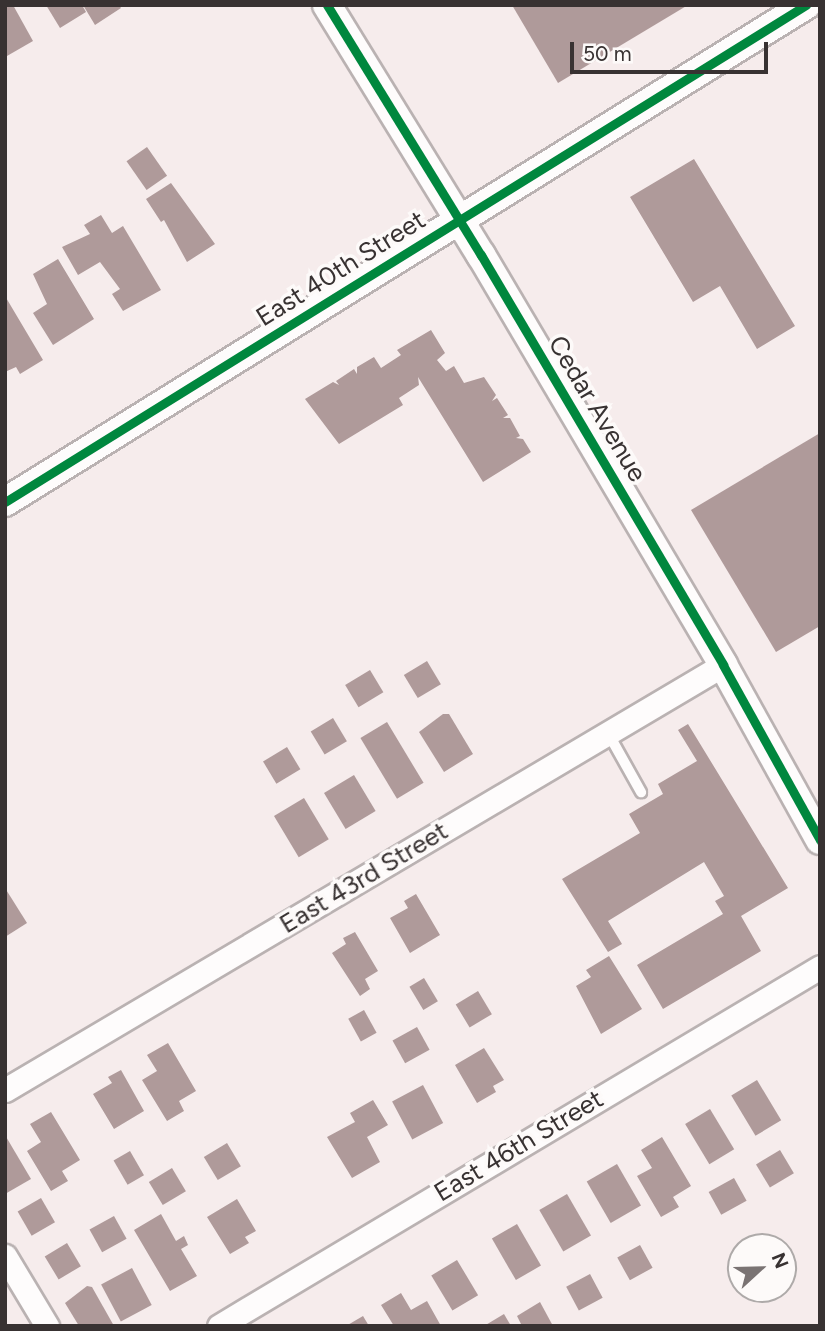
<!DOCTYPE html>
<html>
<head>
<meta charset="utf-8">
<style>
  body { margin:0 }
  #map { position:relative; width:825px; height:1331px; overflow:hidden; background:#f6ecec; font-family:Figtree,sans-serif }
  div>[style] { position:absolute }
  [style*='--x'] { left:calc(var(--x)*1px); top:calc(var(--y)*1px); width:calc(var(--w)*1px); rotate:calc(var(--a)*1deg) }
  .building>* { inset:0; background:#af9a9a; transform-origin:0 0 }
  .roads { filter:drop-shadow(2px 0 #bab2b2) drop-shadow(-2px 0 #bab2b2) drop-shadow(0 2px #bab2b2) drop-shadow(0 -2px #bab2b2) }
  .service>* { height:10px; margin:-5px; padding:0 5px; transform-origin:5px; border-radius:5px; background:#fefcfc }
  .minor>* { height:23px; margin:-11.5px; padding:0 11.5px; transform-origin:11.5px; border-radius:11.5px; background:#fefcfc }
  .tertiary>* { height:28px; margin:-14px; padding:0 14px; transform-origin:14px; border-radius:14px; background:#fefcfc }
  .cycleway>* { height:9px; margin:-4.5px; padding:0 4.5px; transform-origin:4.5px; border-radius:4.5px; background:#00873e }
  span { translate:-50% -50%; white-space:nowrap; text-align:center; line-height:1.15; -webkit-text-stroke:7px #fdfaf9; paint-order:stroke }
  .street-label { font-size:26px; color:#383232 }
  .frame { position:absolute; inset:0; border:7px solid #383232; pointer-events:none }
  .north { position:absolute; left:727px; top:1233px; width:70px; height:70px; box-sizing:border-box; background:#fdfaf9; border:2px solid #aeaaa9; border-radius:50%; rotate:68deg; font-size:19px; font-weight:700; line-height:28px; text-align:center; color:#383232 }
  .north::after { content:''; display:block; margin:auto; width:24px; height:32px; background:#7a7373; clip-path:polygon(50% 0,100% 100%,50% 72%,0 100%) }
  .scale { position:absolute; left:570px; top:42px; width:198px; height:32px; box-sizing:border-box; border:4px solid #383232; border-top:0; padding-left:9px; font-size:21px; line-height:24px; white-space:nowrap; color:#383232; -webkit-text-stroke:5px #fdfaf9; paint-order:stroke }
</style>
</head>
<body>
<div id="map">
  <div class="building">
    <i style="clip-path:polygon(5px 5px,13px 5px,33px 41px,7px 56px)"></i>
    <i style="clip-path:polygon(46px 5px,82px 5px,86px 12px,60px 28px)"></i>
    <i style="clip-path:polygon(83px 5px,119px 5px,121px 8px,95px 25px)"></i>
    <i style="clip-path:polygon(512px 5px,688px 5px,558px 83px)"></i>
    <i style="left:147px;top:147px;width:35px;height:25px;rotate:55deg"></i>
    <i style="clip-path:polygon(694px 159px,795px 326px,757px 349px,720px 286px,693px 302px,630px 197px)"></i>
    <i style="clip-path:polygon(171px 183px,215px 244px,187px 262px,164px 220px,161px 222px,146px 199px)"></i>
    <i style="clip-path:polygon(101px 215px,112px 233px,123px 226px,161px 290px,123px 311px,112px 294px,120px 289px,100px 262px,78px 275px,62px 247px,90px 234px,84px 225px)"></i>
    <i style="clip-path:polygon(58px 259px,94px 319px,53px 345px,33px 313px,47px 304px,33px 274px)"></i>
    <i style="clip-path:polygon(5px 296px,43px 360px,20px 374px,16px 367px,5px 372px)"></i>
    <i style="clip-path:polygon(431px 330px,445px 353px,437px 360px,446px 371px,454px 366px,464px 383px,484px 377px,496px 395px,492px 401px,497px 398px,508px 415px,503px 418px,510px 418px,520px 436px,516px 438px,523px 439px,531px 452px,483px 482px,418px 377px,419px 385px,399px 398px,403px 405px,339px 444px,305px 399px,333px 382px,339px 385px,336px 381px,354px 369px,357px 374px,357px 367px,374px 357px,381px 368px,401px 355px,397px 350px)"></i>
    <i style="clip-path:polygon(820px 433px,820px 626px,776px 652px,691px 510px)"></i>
    <i style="left:427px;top:661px;width:27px;height:27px;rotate:59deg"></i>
    <i style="left:370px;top:670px;width:26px;height:29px;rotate:59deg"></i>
    <i style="clip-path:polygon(443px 714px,449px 714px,473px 754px,444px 772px,419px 732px)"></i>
    <i style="left:333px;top:718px;width:27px;height:26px;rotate:59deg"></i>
    <i style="left:387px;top:722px;width:71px;height:31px;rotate:59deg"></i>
    <i style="clip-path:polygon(688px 724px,788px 888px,741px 916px,761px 951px,663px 1009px,637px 965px,723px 914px,715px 901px,724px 896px,704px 862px,608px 921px,622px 944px,608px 952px,562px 879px,640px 833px,629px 814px,663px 794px,658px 784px,697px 761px,678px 730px)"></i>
    <i style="left:287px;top:747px;width:26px;height:28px;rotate:59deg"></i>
    <i style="left:354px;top:775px;width:42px;height:35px;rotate:59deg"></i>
    <i style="left:304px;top:798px;width:48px;height:35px;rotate:59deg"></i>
    <i style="clip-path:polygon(5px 888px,27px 923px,5px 937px)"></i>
    <i style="clip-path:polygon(416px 894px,440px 935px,410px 953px,390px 918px,408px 908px,404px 901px)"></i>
    <i style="clip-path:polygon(355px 932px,378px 971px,365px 979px,370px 989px,360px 996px,332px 953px,346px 944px,343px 938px)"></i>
    <i style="clip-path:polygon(609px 956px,642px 1009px,601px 1034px,576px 986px,591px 977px,586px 970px)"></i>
    <i style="left:424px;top:978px;width:27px;height:17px;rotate:59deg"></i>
    <i style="left:478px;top:991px;width:27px;height:26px;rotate:59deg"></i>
    <i style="left:364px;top:1010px;width:26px;height:18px;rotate:61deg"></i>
    <i style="left:417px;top:1027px;width:26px;height:28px;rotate:61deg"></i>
    <i style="clip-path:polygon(168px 1043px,196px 1091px,179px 1101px,184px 1111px,167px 1121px,142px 1080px,157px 1071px,147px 1055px)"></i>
    <i style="clip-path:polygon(484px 1048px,504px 1080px,493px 1086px,496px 1092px,477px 1103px,455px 1065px)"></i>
    <i style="clip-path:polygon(121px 1070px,144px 1111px,114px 1129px,93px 1094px,112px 1083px,108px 1077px)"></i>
    <i style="left:757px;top:1080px;width:47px;height:30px;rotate:59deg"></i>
    <i style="left:423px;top:1085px;width:43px;height:35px;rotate:62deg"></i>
    <i style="clip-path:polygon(373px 1100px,388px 1125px,367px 1137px,380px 1162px,352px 1178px,327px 1137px,355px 1122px,350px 1113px)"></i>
    <i style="left:710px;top:1109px;width:47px;height:29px;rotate:59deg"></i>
    <i style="clip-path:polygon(51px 1112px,80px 1160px,62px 1171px,68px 1181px,51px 1191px,27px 1151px,41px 1142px,30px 1124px)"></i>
    <i style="clip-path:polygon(5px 1135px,31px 1179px,5px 1194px)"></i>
    <i style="clip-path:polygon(662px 1137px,691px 1186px,673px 1197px,679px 1207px,661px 1217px,637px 1176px,652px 1168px,641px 1150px)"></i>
    <i style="left:227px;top:1143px;width:27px;height:27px;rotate:59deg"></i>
    <i style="left:780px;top:1150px;width:27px;height:28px;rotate:59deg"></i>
    <i style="left:130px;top:1151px;width:28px;height:19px;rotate:60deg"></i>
    <i style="left:617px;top:1164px;width:48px;height:35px;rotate:60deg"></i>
    <i style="left:172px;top:1168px;width:27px;height:27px;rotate:59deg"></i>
    <i style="left:734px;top:1178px;width:26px;height:29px;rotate:61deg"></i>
    <i style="left:567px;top:1194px;width:48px;height:32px;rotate:60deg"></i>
    <i style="left:41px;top:1198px;width:28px;height:27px;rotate:60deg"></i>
    <i style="clip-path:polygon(237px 1199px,256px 1231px,245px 1237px,249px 1243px,230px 1254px,207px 1217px)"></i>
    <i style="clip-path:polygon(161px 1214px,176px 1241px,184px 1236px,188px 1245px,181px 1249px,197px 1276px,170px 1291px,134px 1230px)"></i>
    <i style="left:114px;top:1216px;width:26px;height:28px;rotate:61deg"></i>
    <i style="left:517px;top:1224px;width:48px;height:29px;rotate:60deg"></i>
    <i style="left:67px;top:1243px;width:27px;height:26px;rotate:59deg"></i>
    <i style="left:640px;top:1245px;width:26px;height:26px;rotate:61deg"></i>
    <i style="left:457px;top:1260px;width:41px;height:30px;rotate:59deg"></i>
    <i style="left:132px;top:1268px;width:42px;height:35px;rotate:62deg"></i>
    <i style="left:590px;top:1274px;width:27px;height:27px;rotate:62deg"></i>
    <i style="clip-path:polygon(87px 1286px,92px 1287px,114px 1326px,79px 1326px,65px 1303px)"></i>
    <i style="clip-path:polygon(401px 1293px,411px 1310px,427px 1301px,441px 1326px,394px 1326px,381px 1305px)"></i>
    <i style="clip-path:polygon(540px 1302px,553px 1326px,522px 1326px,517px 1316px)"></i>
    <i style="clip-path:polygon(504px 1314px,511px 1326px,484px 1326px)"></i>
    <i style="clip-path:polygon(363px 1316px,369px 1326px,346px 1326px)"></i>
  </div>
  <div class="roads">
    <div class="service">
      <i style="--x:608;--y:733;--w:68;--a:60.8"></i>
    </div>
    <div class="minor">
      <i style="--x:5;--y:1090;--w:834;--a:-30.62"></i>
      <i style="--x:5;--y:1256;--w:82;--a:59"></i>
      <i style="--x:219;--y:1326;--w:700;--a:-30.85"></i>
    </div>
    <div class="tertiary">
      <i style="--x:327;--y:5;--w:294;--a:58.4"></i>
      <i style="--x:481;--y:255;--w:476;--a:59.4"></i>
      <i style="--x:723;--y:665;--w:200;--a:61"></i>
      <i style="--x:5;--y:502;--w:943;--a:-31.82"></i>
    </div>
  </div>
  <div class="cycleway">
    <i style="--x:327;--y:5;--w:294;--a:58.4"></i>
    <i style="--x:481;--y:255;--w:476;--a:59.4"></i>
    <i style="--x:723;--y:665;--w:200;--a:61"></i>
    <i style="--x:5;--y:502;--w:943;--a:-31.82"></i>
  </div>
  <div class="street-label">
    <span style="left:341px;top:269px;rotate:-32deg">East 40th Street</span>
    <span style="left:597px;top:409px;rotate:59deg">Cedar Avenue</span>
    <span style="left:364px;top:878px;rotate:-31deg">East 43rd Street</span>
    <span style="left:519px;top:1146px;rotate:-31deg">East 46th Street</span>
  </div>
  <div class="frame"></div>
  <div class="north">N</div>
  <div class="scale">50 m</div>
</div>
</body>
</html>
